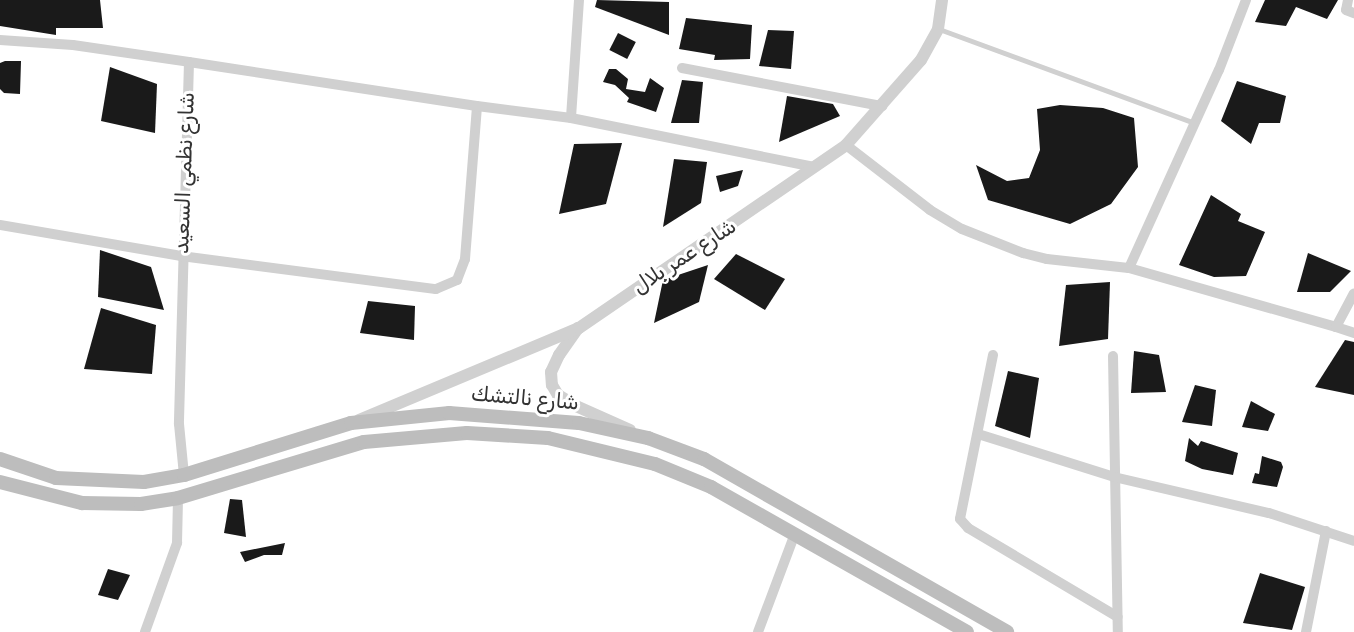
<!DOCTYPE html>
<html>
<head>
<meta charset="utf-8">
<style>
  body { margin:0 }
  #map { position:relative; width:1354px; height:632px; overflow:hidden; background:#fff; font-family:Rubik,Vazirmatn,sans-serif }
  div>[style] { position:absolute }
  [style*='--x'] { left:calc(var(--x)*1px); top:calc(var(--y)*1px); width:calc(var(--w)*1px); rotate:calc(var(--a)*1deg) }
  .building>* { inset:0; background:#1a1a1a; transform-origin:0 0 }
  .service>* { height:5px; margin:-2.5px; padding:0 2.5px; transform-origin:2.5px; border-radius:2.5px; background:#d0d0d0 }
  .minor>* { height:10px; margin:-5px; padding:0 5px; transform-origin:5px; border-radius:5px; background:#d0d0d0 }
  .tertiary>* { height:12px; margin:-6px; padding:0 6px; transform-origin:6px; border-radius:6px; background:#d0d0d0 }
  .secondary>* { height:14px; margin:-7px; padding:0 7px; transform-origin:7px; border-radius:7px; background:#bdbdbd }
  span { translate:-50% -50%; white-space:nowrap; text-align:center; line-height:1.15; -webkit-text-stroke:6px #fff; paint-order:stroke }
  .street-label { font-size:21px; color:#333 }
</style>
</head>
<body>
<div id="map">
  <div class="building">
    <i style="clip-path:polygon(0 0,100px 0,103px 28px,56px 28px,56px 35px,0 26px)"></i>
    <i style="clip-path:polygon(597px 0,669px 2px,669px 35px,595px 7px)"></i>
    <i style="clip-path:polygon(1265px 0,1338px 0,1327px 19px,1296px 7px,1286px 26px,1255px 22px)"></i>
    <i style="clip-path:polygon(686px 18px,752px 25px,750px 59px,714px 60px,715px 55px,679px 49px)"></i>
    <i style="clip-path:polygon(768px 30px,794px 31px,791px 69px,759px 66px)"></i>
    <i style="left:618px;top:33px;width:20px;height:19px;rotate:27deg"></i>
    <i style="clip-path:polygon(5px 61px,21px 61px,20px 94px,4px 93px,0 89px,0 63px)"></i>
    <i style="clip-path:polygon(110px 67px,157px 84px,155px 133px,101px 121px)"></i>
    <i style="clip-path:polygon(609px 69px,616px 69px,628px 79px,626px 89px,645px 92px,650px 78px,664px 88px,656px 112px,627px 102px,629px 98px,615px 85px,603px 82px)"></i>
    <i style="clip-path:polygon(682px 80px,703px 82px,699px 123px,671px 123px)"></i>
    <i style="clip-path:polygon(1237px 81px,1286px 96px,1280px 123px,1259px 123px,1251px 144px,1221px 121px)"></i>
    <i style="clip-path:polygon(787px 96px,833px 104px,840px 116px,779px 142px)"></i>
    <i style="clip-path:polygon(1060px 105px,1103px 108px,1134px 118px,1138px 167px,1111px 204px,1070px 224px,988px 200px,976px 165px,1007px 181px,1029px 178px,1040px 150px,1037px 109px)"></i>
    <i style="clip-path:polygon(622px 143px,606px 204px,559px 214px,574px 144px)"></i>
    <i style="clip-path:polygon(674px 159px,707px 162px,701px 203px,663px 227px)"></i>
    <i style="clip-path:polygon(743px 170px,738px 186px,720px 192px,716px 176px)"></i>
    <i style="clip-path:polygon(1211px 195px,1241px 214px,1238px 221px,1265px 232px,1246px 276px,1214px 277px,1179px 265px)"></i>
    <i style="clip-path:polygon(100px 250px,151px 267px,164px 310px,98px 297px)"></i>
    <i style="clip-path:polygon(1308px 253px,1351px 271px,1330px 292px,1297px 292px)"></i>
    <i style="clip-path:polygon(736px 254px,785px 279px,765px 310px,714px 279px)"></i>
    <i style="clip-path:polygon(708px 265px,699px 302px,654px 323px,663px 280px)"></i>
    <i style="clip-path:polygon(1110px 282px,1108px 339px,1059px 346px,1066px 285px)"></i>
    <i style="clip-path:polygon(368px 301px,415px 306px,414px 340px,360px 333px)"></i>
    <i style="clip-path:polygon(101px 308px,156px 325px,152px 374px,84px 369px)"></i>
    <i style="clip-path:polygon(1345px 340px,1354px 342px,1354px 395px,1315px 387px)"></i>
    <i style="clip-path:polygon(1134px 351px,1159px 355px,1166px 392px,1131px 393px)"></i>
    <i style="clip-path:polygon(1008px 371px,1039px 378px,1030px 438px,995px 426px)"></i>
    <i style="clip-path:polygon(1195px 385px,1216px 390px,1212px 426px,1182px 422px)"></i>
    <i style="clip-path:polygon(1251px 401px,1275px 414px,1268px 431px,1242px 427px)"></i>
    <i style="clip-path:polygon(1189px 438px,1198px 446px,1201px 441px,1238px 453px,1233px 475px,1202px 469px,1185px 461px)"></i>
    <i style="clip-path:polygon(1262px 456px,1281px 462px,1283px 467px,1277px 487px,1252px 483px,1255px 473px,1259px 474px)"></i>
    <i style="clip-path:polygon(230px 499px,242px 500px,246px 537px,224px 533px)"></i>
    <i style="clip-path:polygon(285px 543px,282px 555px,264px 555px,245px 562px,240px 552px)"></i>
    <i style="clip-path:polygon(108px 569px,130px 575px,118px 600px,98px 595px)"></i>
    <i style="clip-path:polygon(1260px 573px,1305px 587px,1292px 630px,1243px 623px)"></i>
  </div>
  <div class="service">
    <i style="--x:939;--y:29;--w:272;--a:20.2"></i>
  </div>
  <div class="minor">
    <i style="--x:579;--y:0;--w:118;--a:93.9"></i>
    <i style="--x:571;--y:118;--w:248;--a:11.4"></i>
    <i style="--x:1348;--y:0;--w:10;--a:101"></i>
    <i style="--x:1346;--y:10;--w:9;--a:21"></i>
    <i style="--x:0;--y:40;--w:73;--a:3.9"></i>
    <i style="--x:73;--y:45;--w:117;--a:8.3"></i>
    <i style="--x:189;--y:62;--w:362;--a:91.6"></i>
    <i style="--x:179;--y:424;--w:51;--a:84.4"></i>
    <i style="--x:189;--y:62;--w:291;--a:8.7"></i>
    <i style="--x:682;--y:68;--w:204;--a:10.8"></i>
    <i style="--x:846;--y:145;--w:106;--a:37.7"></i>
    <i style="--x:930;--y:210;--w:37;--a:31"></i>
    <i style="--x:962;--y:229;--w:66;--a:21.5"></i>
    <i style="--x:1023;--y:253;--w:25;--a:14"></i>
    <i style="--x:1047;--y:259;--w:82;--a:6.3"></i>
    <i style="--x:1129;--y:268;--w:215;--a:15.9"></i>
    <i style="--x:1336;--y:327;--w:38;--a:-62"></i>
    <i style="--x:0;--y:225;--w:184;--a:9.7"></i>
    <i style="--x:181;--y:256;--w:257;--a:7.4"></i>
    <i style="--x:436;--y:289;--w:23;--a:-23"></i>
    <i style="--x:457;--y:280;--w:22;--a:-69"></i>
    <i style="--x:465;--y:259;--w:153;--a:-85.5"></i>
    <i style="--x:477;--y:106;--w:95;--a:7.3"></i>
    <i style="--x:1129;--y:268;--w:217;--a:-65.6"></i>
    <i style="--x:1219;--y:70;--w:75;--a:-68.9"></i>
    <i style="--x:1336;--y:327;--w:19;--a:18"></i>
    <i style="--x:993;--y:355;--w:167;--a:101.4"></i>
    <i style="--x:960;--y:519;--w:12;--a:48"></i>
    <i style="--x:968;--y:528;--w:174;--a:30.7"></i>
    <i style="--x:1113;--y:356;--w:276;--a:89"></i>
    <i style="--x:978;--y:434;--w:143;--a:17.5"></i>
    <i style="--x:1114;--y:477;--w:159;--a:13.1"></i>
    <i style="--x:1269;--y:513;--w:89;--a:18.2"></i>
    <i style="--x:145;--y:632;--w:95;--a:-70.2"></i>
    <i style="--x:177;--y:543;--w:45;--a:-88.7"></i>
    <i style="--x:758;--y:632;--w:103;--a:-69.4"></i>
    <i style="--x:1306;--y:632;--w:103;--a:-78.8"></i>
  </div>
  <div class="tertiary">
    <i style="--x:578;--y:328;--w:33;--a:125"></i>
    <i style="--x:559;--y:355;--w:19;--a:115"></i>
    <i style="--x:551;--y:372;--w:13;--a:86"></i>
    <i style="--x:552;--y:385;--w:12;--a:59"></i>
    <i style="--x:558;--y:395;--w:21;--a:31"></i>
    <i style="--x:576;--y:406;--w:59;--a:24"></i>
    <i style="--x:359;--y:420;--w:238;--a:-22.7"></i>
    <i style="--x:579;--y:328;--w:324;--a:-34.4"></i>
    <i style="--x:846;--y:145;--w:113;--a:-48.6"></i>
    <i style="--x:921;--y:60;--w:35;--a:-61"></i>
    <i style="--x:938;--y:29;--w:29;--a:-82"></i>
  </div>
  <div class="secondary">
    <i style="--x:0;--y:459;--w:59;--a:18.7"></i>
    <i style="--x:56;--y:478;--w:88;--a:2.6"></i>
    <i style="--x:144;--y:482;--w:41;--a:-9.9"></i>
    <i style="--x:184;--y:475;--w:175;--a:-17.3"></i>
    <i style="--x:351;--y:423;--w:99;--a:-5.8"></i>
    <i style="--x:449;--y:413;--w:130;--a:4.4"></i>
    <i style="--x:579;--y:423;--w:71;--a:12.3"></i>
    <i style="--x:648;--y:438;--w:60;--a:20.6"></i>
    <i style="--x:704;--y:459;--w:349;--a:29.7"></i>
    <i style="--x:0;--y:482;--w:85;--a:14.4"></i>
    <i style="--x:82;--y:503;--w:59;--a:1"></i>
    <i style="--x:141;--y:504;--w:37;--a:-9"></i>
    <i style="--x:178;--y:498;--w:194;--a:-16.8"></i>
    <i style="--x:364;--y:442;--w:103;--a:-5"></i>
    <i style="--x:467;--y:433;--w:81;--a:3.5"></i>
    <i style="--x:548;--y:438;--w:110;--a:13.7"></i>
    <i style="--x:655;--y:464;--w:61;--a:22.3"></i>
    <i style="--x:711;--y:487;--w:294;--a:29.5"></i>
  </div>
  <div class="street-label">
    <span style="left:184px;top:173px;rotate:-88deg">شارع نظمي السعيد</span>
    <span style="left:684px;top:256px;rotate:-33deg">شارع عمر بلال</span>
    <span style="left:525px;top:398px;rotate:5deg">شارع نالتشك</span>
  </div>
</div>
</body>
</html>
